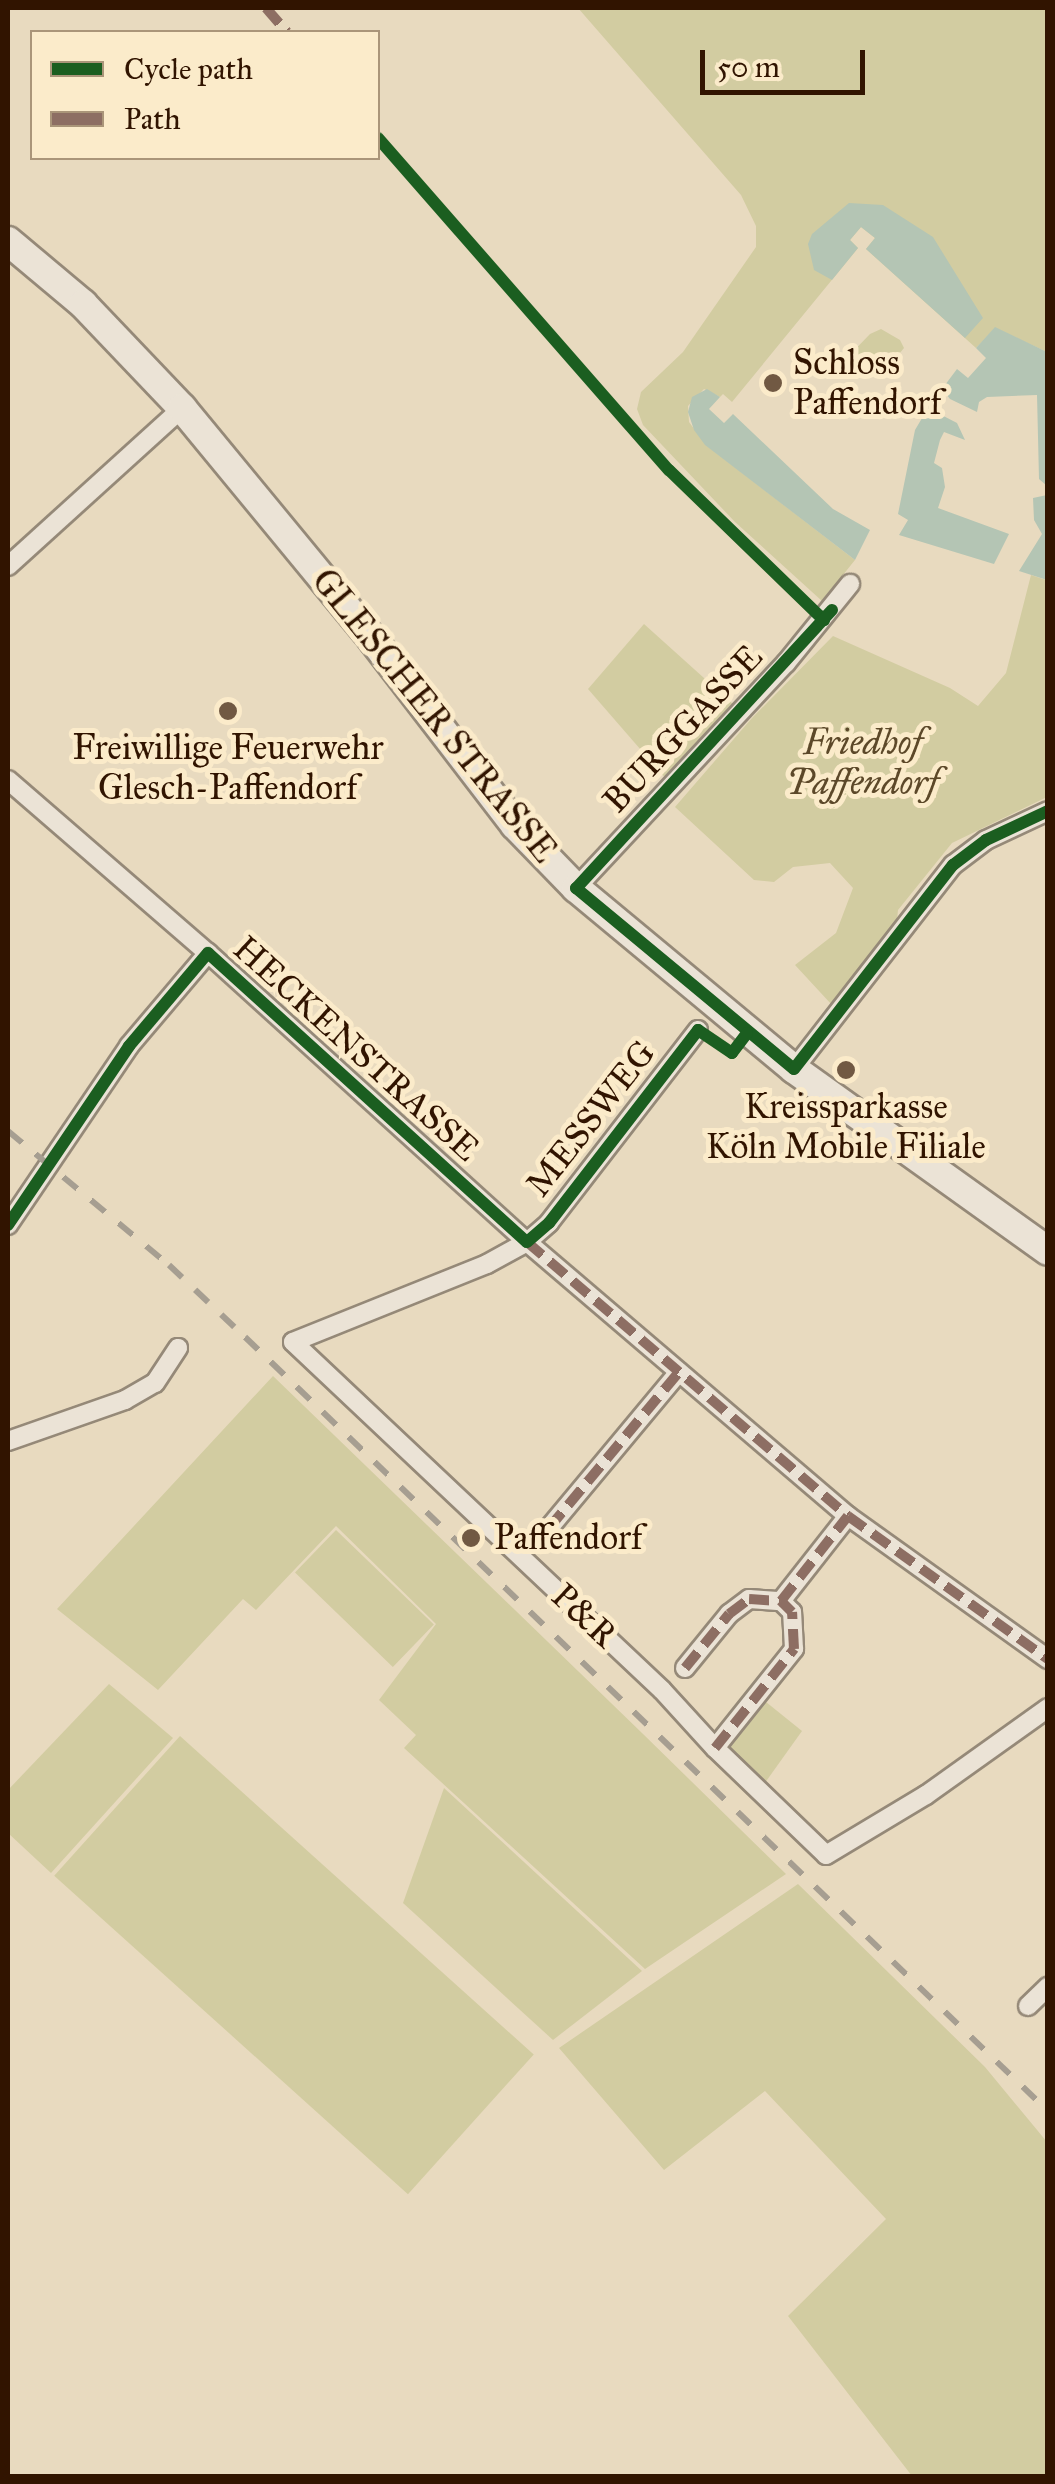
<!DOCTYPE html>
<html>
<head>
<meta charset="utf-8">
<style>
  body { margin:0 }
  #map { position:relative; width:1055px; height:2484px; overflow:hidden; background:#e8dabf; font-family:"IM FELL Great Primer",serif }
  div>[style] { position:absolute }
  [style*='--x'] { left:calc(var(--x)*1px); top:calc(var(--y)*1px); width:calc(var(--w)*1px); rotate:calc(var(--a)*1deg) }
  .green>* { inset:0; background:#d2cca1; transform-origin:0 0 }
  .water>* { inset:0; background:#b4c5b4 }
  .roads { filter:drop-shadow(2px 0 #958978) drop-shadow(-2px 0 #958978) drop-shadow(0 2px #958978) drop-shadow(0 -2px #958978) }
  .street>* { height:18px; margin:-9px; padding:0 9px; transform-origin:9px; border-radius:9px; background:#ebe3d6 }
  .secondary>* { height:28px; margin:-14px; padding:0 14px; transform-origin:14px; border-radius:14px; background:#ebe3d6 }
  .rail>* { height:6px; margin-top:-3px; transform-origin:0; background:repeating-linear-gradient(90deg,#a69e91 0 18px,transparent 0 36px) }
  .quiet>* { height:10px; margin-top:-5px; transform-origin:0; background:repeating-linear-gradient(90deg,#8d6e63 0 20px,transparent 0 30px) }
  .cycleway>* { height:12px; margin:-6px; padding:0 6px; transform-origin:6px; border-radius:6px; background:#1b5e20 }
  .dots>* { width:28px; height:28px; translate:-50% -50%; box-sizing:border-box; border:5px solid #fbebca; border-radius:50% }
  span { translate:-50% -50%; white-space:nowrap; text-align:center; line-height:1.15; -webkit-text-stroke:10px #fbebca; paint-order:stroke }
  .poi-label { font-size:35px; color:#311400 }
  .left { translate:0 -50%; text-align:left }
  .street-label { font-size:35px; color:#311400 }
  .park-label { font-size:35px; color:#5c4829; font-style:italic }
  .frame { position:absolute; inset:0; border:10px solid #311400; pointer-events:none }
  .legend { position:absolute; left:30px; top:30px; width:350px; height:130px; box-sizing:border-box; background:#fbebca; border:2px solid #aa9579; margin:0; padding:12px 18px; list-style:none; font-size:30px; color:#311400 }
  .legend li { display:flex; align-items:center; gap:20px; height:50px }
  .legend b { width:50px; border:2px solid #aa9579 }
  .scale { position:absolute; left:700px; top:50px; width:165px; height:45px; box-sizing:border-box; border:5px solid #311400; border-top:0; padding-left:12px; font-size:30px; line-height:35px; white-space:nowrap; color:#311400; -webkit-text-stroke:8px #fbebca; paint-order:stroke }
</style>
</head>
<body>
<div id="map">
  <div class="green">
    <i style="clip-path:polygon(578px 8px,1047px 8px,1047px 352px,995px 328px,976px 348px,866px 249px,875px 238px,861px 227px,850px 240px,858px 248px,732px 402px,723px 394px,720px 397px,704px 389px,688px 406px,689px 422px,706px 445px,855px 560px,822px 601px,735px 522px,643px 425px,637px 409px,641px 392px,683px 352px,756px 247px,756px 226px,741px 195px)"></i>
    <i style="clip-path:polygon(881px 329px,900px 340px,904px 348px,899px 354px,884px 352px,858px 373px,843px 374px,843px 362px,870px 334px)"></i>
    <i style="clip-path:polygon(1047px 571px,1047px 797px,952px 843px,898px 910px,896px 929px,832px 1005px,795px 965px,836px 933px,853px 888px,830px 863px,793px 867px,774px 882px,754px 880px,675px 807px,752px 718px,833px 636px,950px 688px,978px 706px,1006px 673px,1031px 575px,1046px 580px)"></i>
    <i style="clip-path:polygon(644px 624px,734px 705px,667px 780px,588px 689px)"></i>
    <i style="clip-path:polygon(273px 1376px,642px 1733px,786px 1874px,645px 1969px,404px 1748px,416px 1735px,379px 1700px,436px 1624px,336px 1526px,256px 1610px,243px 1599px,158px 1690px,57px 1609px)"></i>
    <i style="left:336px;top:1530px;width:136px;height:59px;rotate:44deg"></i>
    <i style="clip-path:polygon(109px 1684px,173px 1738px,51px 1873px,8px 1833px,8px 1790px)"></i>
    <i style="clip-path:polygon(761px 1698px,802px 1731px,762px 1787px,721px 1747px)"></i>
    <i style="left:180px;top:1736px;width:476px;height:188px;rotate:42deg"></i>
    <i style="clip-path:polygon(444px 1788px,642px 1971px,553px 2040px,403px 1903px)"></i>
    <i style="clip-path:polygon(798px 1884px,985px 2067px,1047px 2142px,1047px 2476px,912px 2476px,788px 2316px,886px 2219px,765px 2091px,664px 2170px,559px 2048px)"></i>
  </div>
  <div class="water">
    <i style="clip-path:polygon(849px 203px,883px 205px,933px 237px,983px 318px,965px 338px,866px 249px,875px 238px,861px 227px,850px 240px,858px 248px,832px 280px,814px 270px,808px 244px,812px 234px)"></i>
    <i style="clip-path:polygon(995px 327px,1047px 352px,1047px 486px,1039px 479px,1037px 395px,987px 397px,979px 402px,977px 412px,950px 399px,942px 389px,957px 369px,968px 378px,986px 358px,976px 348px)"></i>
    <i style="clip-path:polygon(707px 389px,720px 397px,709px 409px,724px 423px,733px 414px,833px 509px,870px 530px,855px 560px,705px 445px,694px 430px,688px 412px,692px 397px)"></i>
    <i style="clip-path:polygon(928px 408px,957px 423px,965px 440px,944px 432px,940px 440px,934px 463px,942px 468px,945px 487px,938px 508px,1009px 534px,994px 564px,899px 535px,908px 520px,898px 514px,915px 430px)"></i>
    <i style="clip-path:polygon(1047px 495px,1047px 580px,1019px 571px,1042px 534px,1034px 520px,1033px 498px)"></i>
  </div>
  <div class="roads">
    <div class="street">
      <i style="--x:8;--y:566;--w:235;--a:-42.2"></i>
      <i style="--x:8;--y:780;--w:264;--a:40.9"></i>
      <i style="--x:208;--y:953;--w:430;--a:42.2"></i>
      <i style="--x:527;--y:1242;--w:422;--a:40.5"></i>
      <i style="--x:848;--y:1516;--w:246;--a:35.6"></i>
      <i style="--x:576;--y:888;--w:308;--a:-47"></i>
      <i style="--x:786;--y:663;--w:102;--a:-51"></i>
      <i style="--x:698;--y:1030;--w:244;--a:127.7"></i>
      <i style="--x:549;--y:1223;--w:29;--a:139"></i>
      <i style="--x:527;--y:1242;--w:46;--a:151.2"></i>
      <i style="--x:487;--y:1264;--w:209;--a:158.1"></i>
      <i style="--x:293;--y:1342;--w:507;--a:43.32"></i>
      <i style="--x:662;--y:1690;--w:79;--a:47.6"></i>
      <i style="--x:715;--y:1748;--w:154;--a:43.9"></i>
      <i style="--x:826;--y:1855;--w:117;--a:-31"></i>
      <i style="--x:926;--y:1795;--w:150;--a:-35.5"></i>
      <i style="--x:794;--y:1069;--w:259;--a:-52.1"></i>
      <i style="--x:953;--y:865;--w:41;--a:-37.1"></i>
      <i style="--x:986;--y:840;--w:68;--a:-25.1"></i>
      <i style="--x:8;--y:1225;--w:216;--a:-55.9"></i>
      <i style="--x:129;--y:1046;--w:122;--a:-49.7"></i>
      <i style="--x:8;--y:1441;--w:124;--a:-19.3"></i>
      <i style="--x:125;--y:1400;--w:34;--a:-30"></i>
      <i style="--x:155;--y:1383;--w:42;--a:-56.7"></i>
      <i style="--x:549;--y:1528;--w:203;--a:-50.2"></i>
      <i style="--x:685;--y:1668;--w:70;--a:-50.8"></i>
      <i style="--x:729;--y:1614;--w:25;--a:-37"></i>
      <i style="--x:749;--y:1599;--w:32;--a:4"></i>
      <i style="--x:715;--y:1748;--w:127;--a:-51.4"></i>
      <i style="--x:794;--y:1649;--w:37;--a:-93"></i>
      <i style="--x:792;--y:1612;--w:16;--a:-135"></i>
      <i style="--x:781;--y:1601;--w:108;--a:-51.8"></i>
      <i style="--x:1028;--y:2006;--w:28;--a:-44"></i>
    </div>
    <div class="secondary">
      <i style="--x:8;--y:241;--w:98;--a:40"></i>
      <i style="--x:83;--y:304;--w:144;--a:46.4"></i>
      <i style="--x:182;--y:408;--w:301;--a:50.5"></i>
      <i style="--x:373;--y:640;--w:233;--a:52.5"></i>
      <i style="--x:515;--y:825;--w:88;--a:45.9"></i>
      <i style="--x:576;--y:888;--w:283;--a:39.7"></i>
      <i style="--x:794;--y:1069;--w:312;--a:35.6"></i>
    </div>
  </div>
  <div class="rail">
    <i style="--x:8;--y:1131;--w:209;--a:39.8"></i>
    <i style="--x:169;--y:1265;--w:105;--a:43.5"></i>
    <i style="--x:245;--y:1337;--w:1115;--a:43.95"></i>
  </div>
  <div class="quiet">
    <i style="--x:266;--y:8;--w:32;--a:49"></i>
    <i style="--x:533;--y:1237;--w:8;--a:140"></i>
    <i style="--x:527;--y:1242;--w:422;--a:40.5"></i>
    <i style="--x:848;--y:1516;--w:246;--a:35.6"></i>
    <i style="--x:549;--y:1528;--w:203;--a:-50.2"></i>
    <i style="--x:685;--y:1668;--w:70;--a:-50.8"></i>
    <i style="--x:729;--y:1614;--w:25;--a:-37"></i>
    <i style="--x:749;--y:1599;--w:32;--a:4"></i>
    <i style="--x:715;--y:1748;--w:127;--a:-51.4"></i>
    <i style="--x:794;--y:1649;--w:37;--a:-93"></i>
    <i style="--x:792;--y:1612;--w:16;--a:-135"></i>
    <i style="--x:781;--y:1601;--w:108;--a:-51.8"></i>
  </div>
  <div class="cycleway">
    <i style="--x:378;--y:138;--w:441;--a:48.8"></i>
    <i style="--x:669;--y:470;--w:216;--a:44.1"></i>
    <i style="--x:832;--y:610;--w:378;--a:132.6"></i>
    <i style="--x:576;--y:888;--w:283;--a:39.7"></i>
    <i style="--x:794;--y:1069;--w:259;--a:-52.1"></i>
    <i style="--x:953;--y:865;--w:41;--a:-37.1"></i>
    <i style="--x:986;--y:840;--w:68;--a:-25.1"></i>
    <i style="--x:8;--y:1225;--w:216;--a:-55.9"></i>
    <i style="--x:129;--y:1046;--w:122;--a:-49.7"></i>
    <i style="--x:208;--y:953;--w:430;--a:42.2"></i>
    <i style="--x:527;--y:1242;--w:29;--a:-41"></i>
    <i style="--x:549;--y:1223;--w:244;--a:-52.3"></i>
    <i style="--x:698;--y:1030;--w:41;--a:34.1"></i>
    <i style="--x:732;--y:1053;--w:25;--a:-53"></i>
  </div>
  <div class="dots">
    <i style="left:773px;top:383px;background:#715943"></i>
    <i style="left:228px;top:711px;background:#715943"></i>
    <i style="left:846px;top:1070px;background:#715943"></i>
    <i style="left:471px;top:1538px;background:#715943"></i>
  </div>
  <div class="poi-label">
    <span class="left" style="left:793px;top:383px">Schloss<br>Paffendorf</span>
    <span style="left:228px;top:768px">Freiwillige Feuerwehr<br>Glesch-Paffendorf</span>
    <span style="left:846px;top:1127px">Kreissparkasse<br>Köln Mobile Filiale</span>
    <span class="left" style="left:494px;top:1538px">Paffendorf</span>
  </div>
  <div class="street-label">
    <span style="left:434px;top:716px;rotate:51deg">GLESCHER STRASSE</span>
    <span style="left:683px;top:729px;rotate:-47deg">BURGGASSE</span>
    <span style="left:356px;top:1049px;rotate:42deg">HECKENSTRASSE</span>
    <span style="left:591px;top:1119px;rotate:-52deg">MESSWEG</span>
    <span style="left:584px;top:1616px;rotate:43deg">P&amp;R</span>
  </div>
  <div class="park-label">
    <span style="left:863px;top:763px">Friedhof<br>Paffendorf</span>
  </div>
  <div class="frame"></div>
  <ul class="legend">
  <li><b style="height:12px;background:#1b5e20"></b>Cycle path</li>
  <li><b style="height:12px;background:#8d6e63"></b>Path</li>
  </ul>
  <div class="scale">50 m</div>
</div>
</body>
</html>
